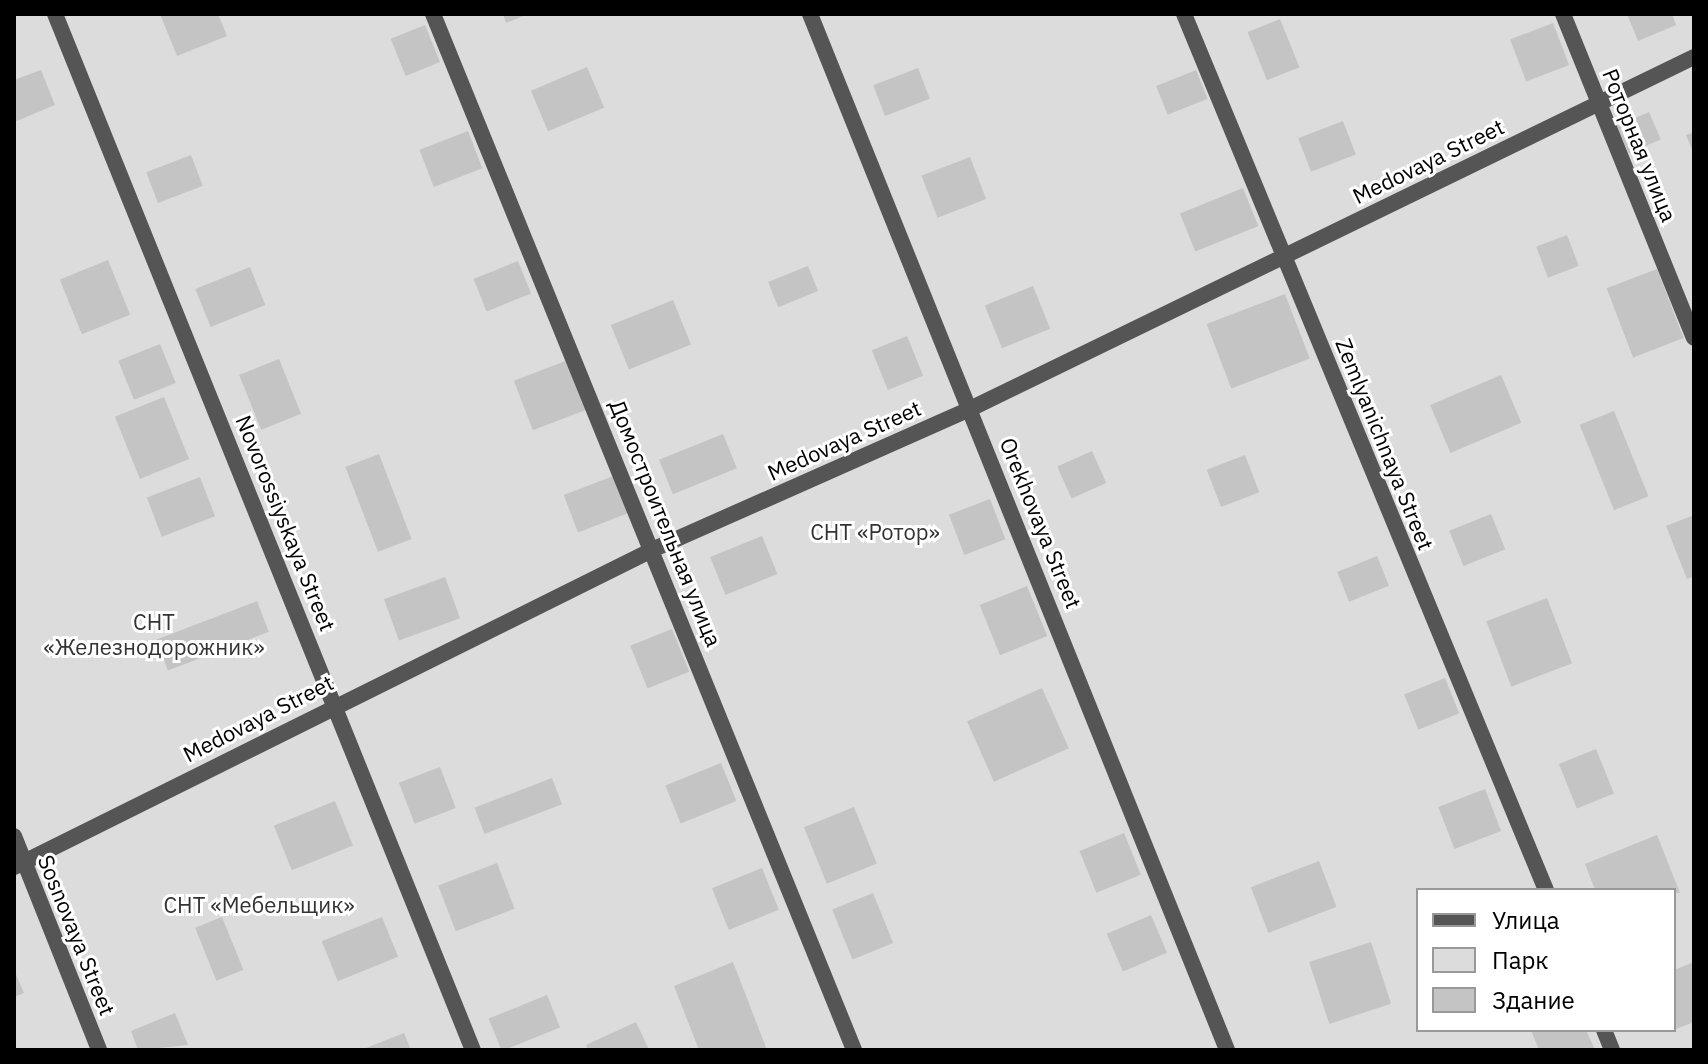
<!DOCTYPE html>
<html>
<head>
<meta charset="utf-8">
<style>
  body { margin:0 }
  #map { position:relative; width:1708px; height:1064px; overflow:hidden; background:#fff; font-family:"IBM Plex Sans",sans-serif }
  div>[style] { position:absolute }
  [style*='--x'] { left:calc(var(--x)*1px); top:calc(var(--y)*1px); width:calc(var(--w)*1px); rotate:calc(var(--a)*1deg) }
  .green>* { inset:0; background:#dcdcdc }
  .building>* { inset:0; background:#c4c4c4; transform-origin:0 0 }
  .minor>* { height:16px; margin:-8px; padding:0 8px; transform-origin:8px; border-radius:8px; background:#555 }
  span { translate:-50% -50%; white-space:nowrap; text-align:center; line-height:1.15; -webkit-text-stroke:6px #fff; paint-order:stroke }
  .street-label { font-size:22px; color:#000 }
  .park-label { font-size:22px; color:#333 }
  .frame { position:absolute; inset:0; border:16px solid #000; pointer-events:none }
  .legend { position:absolute; left:1416px; top:888px; width:260px; height:144px; box-sizing:border-box; background:#fff; border:2px solid #999; margin:0; padding:10px 14px; list-style:none; font-size:24px; color:#000 }
  .legend li { display:flex; align-items:center; gap:16px; height:40px }
  .legend b { width:40px; border:2px solid #999 }
</style>
</head>
<body>
<div id="map">
  <div class="green">
    <i style="clip-path:polygon(evenodd,14px 14px,1694px 14px,1694px 1050px,14px 1050px,14px 14px,1418px 890px,1674px 890px,1674px 1030px,1418px 1030px,1418px 890px)"></i>
  </div>
  <div class="building">
    <i style="clip-path:polygon(160px 14px,218px 14px,227px 36px,177px 56px)"></i>
    <i style="clip-path:polygon(503px 14px,528px 14px,506px 23px)"></i>
    <i style="clip-path:polygon(1627px 14px,1672px 14px,1676px 25px,1638px 41px)"></i>
    <i style="left:1280px;top:19px;width:52px;height:35px;rotate:68deg"></i>
    <i style="left:1553px;top:23px;width:45px;height:46px;rotate:69deg"></i>
    <i style="left:425px;top:25px;width:40px;height:37px;rotate:68deg"></i>
    <i style="left:587px;top:67px;width:44px;height:61px;rotate:67deg"></i>
    <i style="left:918px;top:68px;width:33px;height:48px;rotate:69deg"></i>
    <i style="clip-path:polygon(41px 70px,55px 105px,14px 122px,14px 80px)"></i>
    <i style="left:1196px;top:70px;width:31px;height:43px;rotate:68deg"></i>
    <i style="left:1649px;top:112px;width:30px;height:35px;rotate:67deg"></i>
    <i style="left:1343px;top:121px;width:36px;height:48px;rotate:69deg"></i>
    <i style="left:468px;top:131px;width:40px;height:52px;rotate:69deg"></i>
    <i style="clip-path:polygon(1694px 132px,1694px 154px,1686px 135px)"></i>
    <i style="left:191px;top:155px;width:33px;height:48px;rotate:69deg"></i>
    <i style="left:970px;top:157px;width:45px;height:52px;rotate:69deg"></i>
    <i style="left:1243px;top:188px;width:41px;height:68px;rotate:68deg"></i>
    <i style="left:1567px;top:235px;width:33px;height:33px;rotate:69deg"></i>
    <i style="left:108px;top:260px;width:59px;height:52px;rotate:68deg"></i>
    <i style="left:518px;top:261px;width:35px;height:48px;rotate:68deg"></i>
    <i style="left:808px;top:266px;width:27px;height:43px;rotate:68deg"></i>
    <i style="left:250px;top:267px;width:41px;height:59px;rotate:68deg"></i>
    <i style="left:1657px;top:269px;width:74px;height:54px;rotate:69deg"></i>
    <i style="left:1033px;top:286px;width:46px;height:52px;rotate:68deg"></i>
    <i style="left:1285px;top:294px;width:69px;height:84px;rotate:69deg"></i>
    <i style="left:673px;top:300px;width:48px;height:67px;rotate:68deg"></i>
    <i style="left:907px;top:336px;width:43px;height:38px;rotate:68deg"></i>
    <i style="left:160px;top:344px;width:42px;height:45px;rotate:68deg"></i>
    <i style="left:279px;top:359px;width:59px;height:43px;rotate:68deg"></i>
    <i style="left:568px;top:360px;width:53px;height:58px;rotate:69deg"></i>
    <i style="left:1501px;top:375px;width:52px;height:77px;rotate:67deg"></i>
    <i style="left:164px;top:397px;width:67px;height:53px;rotate:68deg"></i>
    <i style="left:1614px;top:411px;width:92px;height:37px;rotate:68deg"></i>
    <i style="left:723px;top:434px;width:37px;height:69px;rotate:68deg"></i>
    <i style="left:1092px;top:451px;width:35px;height:38px;rotate:66deg"></i>
    <i style="left:379px;top:454px;width:91px;height:36px;rotate:69deg"></i>
    <i style="left:1245px;top:455px;width:40px;height:41px;rotate:69deg"></i>
    <i style="left:616px;top:475px;width:40px;height:56px;rotate:69deg"></i>
    <i style="left:200px;top:477px;width:42px;height:57px;rotate:69deg"></i>
    <i style="left:990px;top:499px;width:43px;height:44px;rotate:69deg"></i>
    <i style="left:1491px;top:514px;width:38px;height:45px;rotate:68deg"></i>
    <i style="clip-path:polygon(1694px 515px,1694px 576px,1687px 579px,1666px 526px)"></i>
    <i style="left:762px;top:536px;width:41px;height:56px;rotate:68deg"></i>
    <i style="left:1377px;top:556px;width:32px;height:43px;rotate:68deg"></i>
    <i style="left:445px;top:577px;width:44px;height:65px;rotate:70deg"></i>
    <i style="left:1027px;top:586px;width:54px;height:51px;rotate:68deg"></i>
    <i style="left:1547px;top:598px;width:70px;height:65px;rotate:69deg"></i>
    <i style="left:257px;top:601px;width:33px;height:108px;rotate:69deg"></i>
    <i style="left:672px;top:629px;width:46px;height:45px;rotate:68deg"></i>
    <i style="left:1445px;top:678px;width:38px;height:44px;rotate:68deg"></i>
    <i style="left:1042px;top:688px;width:66px;height:82px;rotate:66deg"></i>
    <i style="left:1596px;top:749px;width:48px;height:40px;rotate:68deg"></i>
    <i style="left:721px;top:763px;width:41px;height:60px;rotate:68deg"></i>
    <i style="left:440px;top:767px;width:44px;height:44px;rotate:69deg"></i>
    <i style="left:552px;top:778px;width:28px;height:83px;rotate:69deg"></i>
    <i style="left:1485px;top:789px;width:45px;height:50px;rotate:69deg"></i>
    <i style="left:335px;top:801px;width:48px;height:66px;rotate:68deg"></i>
    <i style="left:854px;top:807px;width:61px;height:54px;rotate:68deg"></i>
    <i style="left:1124px;top:833px;width:45px;height:48px;rotate:68deg"></i>
    <i style="clip-path:polygon(1657px 835px,1680px 893px,1595px 890px,1585px 864px)"></i>
    <i style="left:1319px;top:861px;width:49px;height:73px;rotate:69deg"></i>
    <i style="left:497px;top:863px;width:49px;height:63px;rotate:69deg"></i>
    <i style="left:762px;top:868px;width:45px;height:54px;rotate:68deg"></i>
    <i style="left:873px;top:893px;width:54px;height:44px;rotate:68deg"></i>
    <i style="left:1151px;top:915px;width:41px;height:48px;rotate:67deg"></i>
    <i style="left:222px;top:917px;width:57px;height:29px;rotate:68deg"></i>
    <i style="left:382px;top:917px;width:43px;height:65px;rotate:68deg"></i>
    <i style="left:1371px;top:942px;width:65px;height:65px;rotate:72deg"></i>
    <i style="clip-path:polygon(733px 962px,767px 1050px,699px 1050px,674px 986px)"></i>
    <i style="clip-path:polygon(1694px 962px,1694px 1022px,1676px 1029px,1674px 970px)"></i>
    <i style="clip-path:polygon(14px 970px,24px 993px,14px 997px)"></i>
    <i style="left:547px;top:995px;width:35px;height:63px;rotate:68deg"></i>
    <i style="clip-path:polygon(175px 1013px,188px 1045px,138px 1050px,131px 1031px)"></i>
    <i style="clip-path:polygon(636px 1022px,649px 1050px,588px 1050px,586px 1045px)"></i>
    <i style="clip-path:polygon(1531px 1030px,1586px 1030px,1595px 1050px,1539px 1050px)"></i>
    <i style="clip-path:polygon(404px 1033px,411px 1050px,361px 1050px)"></i>
  </div>
  <div class="minor">
    <i style="--x:55;--y:14;--w:1117;--a:68.03"></i>
    <i style="--x:433;--y:14;--w:1118;--a:67.88"></i>
    <i style="--x:810;--y:14;--w:1117;--a:68.07"></i>
    <i style="--x:1184;--y:14;--w:948;--a:67.55"></i>
    <i style="--x:1563;--y:14;--w:349;--a:68"></i>
    <i style="--x:14;--y:836;--w:230;--a:68.3"></i>
    <i style="--x:14;--y:867;--w:715;--a:-26.42"></i>
    <i style="--x:654;--y:549;--w:348;--a:-23.9"></i>
    <i style="--x:972;--y:408;--w:803;--a:-25.93"></i>
    <i style="--x:1604;--y:1030;--w:22;--a:68"></i>
  </div>
  <div class="street-label">
    <span style="left:1640px;top:145px;rotate:68deg">Роторная улица</span>
    <span style="left:1428px;top:161px;rotate:-26deg">Medovaya Street</span>
    <span style="left:844px;top:440px;rotate:-24deg">Medovaya Street</span>
    <span style="left:1385px;top:444px;rotate:68deg">Zemlyanichnaya Street</span>
    <span style="left:286px;top:523px;rotate:68deg">Novorossiyskaya Street</span>
    <span style="left:666px;top:523px;rotate:68deg">Домостроительная улица</span>
    <span style="left:1041px;top:523px;rotate:68deg">Orekhovaya Street</span>
    <span style="left:258px;top:718px;rotate:-27deg">Medovaya Street</span>
    <span style="left:77px;top:935px;rotate:68deg">Sosnovaya Street</span>
  </div>
  <div class="park-label">
    <span style="left:875px;top:532px">СНТ «Ротор»</span>
    <span style="left:154px;top:634px">СНТ<br>«Железнодорожник»</span>
    <span style="left:259px;top:905px">СНТ «Мебельщик»</span>
  </div>
  <div class="frame"></div>
  <ul class="legend">
  <li><b style="height:10px;background:#555"></b>Улица</li>
  <li><b style="height:22px;background:#dcdcdc"></b>Парк</li>
  <li><b style="height:22px;background:#c4c4c4"></b>Здание</li>
  </ul>
</div>
</body>
</html>
